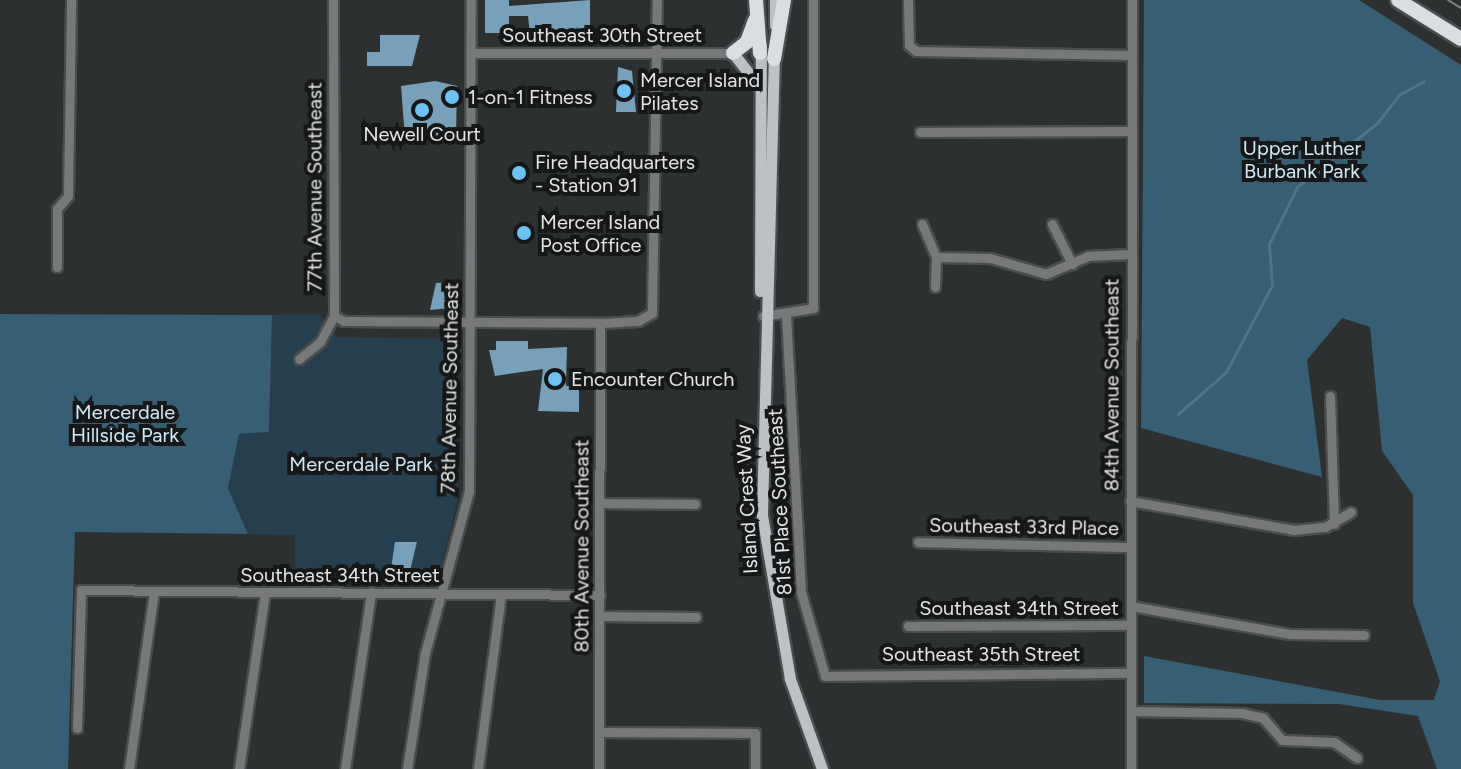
<!DOCTYPE html>
<html>
<head>
<meta charset="utf-8">
<style>
  body { margin:0 }
  #map { position:relative; width:1461px; height:769px; overflow:hidden; background:#2d3031; font-family:Figtree,sans-serif }
  div>[style] { position:absolute }
  [style*='--x'] { left:calc(var(--x)*1px); top:calc(var(--y)*1px); width:calc(var(--w)*1px); rotate:calc(var(--a)*1deg) }
  .green>* { inset:0; background:#253f4e }
  .forest>* { inset:0; background:#365e75 }
  .stream>* { height:3px; margin:-1.5px; padding:0 1.5px; transform-origin:1.5px; border-radius:1.5px; background:#4c758c }
  .building>* { inset:0; background:#77a1ba }
  .roads { filter:drop-shadow(2px 0 #4a4d4e) drop-shadow(-2px 0 #4a4d4e) drop-shadow(0 2px #4a4d4e) drop-shadow(0 -2px #4a4d4e) }
  .minor>* { height:9px; margin:-4.5px; padding:0 4.5px; transform-origin:4.5px; border-radius:4.5px; background:#777879 }
  .major>* { height:11px; margin:-5.5px; padding:0 5.5px; transform-origin:5.5px; border-radius:5.5px; background:#bec1c3 }
  .highway>* { height:14px; margin:-7px; padding:0 7px; transform-origin:7px; border-radius:7px; background:#dadee0 }
  .tram>* { height:2px; margin:-1px; padding:0 1px; transform-origin:1px; border-radius:1px; background:#808283 }
  .dots>* { width:22px; height:22px; translate:-50% -50%; box-sizing:border-box; border:4px solid #161718; border-radius:50% }
  span { translate:-50% -50%; white-space:nowrap; text-align:center; line-height:1.15; -webkit-text-stroke:8px #161718; paint-order:stroke }
  .street-label { font-size:20px; color:#e2e4e5 }
  .poi-label { font-size:20px; color:#e2e4e5 }
  .left { translate:0 -50%; text-align:left }
  .park-label { font-size:20px; color:#cee8f8 }
</style>
</head>
<body>
<div id="map">
  <div class="green">
    <i style="clip-path:polygon(319px 314px,336px 337px,454px 339px,458px 499px,439px 576px,430px 583px,295px 582px,295px 535px,248px 534px,228px 488px,239px 434px,269px 432px,272px 315px)"></i>
  </div>
  <div class="forest">
    <i style="clip-path:polygon(1144px 0,1359px 0,1461px 65px,1461px 769px,1437px 769px,1418px 716px,1339px 704px,1144px 703px,1144px 656px,1380px 700px,1434px 700px,1440px 681px,1413px 603px,1413px 495px,1382px 451px,1370px 327px,1342px 318px,1307px 360px,1322px 477px,1141px 428px)"></i>
    <i style="clip-path:polygon(0 314px,272px 315px,269px 432px,239px 434px,228px 488px,248px 534px,75px 532px,68px 769px,0 769px)"></i>
  </div>
  <div class="stream">
    <i style="--x:1178;--y:414;--w:64;--a:-41.2"></i>
    <i style="--x:1226;--y:372;--w:98;--a:-62.1"></i>
    <i style="--x:1272;--y:285;--w:41;--a:-94.2"></i>
    <i style="--x:1269;--y:244;--w:64;--a:-63.8"></i>
    <i style="--x:1297;--y:187;--w:102;--a:-38.7"></i>
    <i style="--x:1377;--y:123;--w:37;--a:-52"></i>
    <i style="--x:1400;--y:94;--w:27;--a:-28"></i>
  </div>
  <div class="building">
    <i style="clip-path:polygon(485px 0,509px 0,509px 6px,590px 0,590px 35px,530px 34px,528px 16px,509px 16px,509px 33px,485px 33px)"></i>
    <i style="clip-path:polygon(380px 35px,420px 35px,412px 66px,367px 66px,367px 52px,380px 52px)"></i>
    <i style="clip-path:polygon(618px 67px,632px 71px,636px 112px,616px 112px)"></i>
    <i style="clip-path:polygon(435px 81px,457px 86px,456px 138px,405px 138px,401px 86px)"></i>
    <i style="clip-path:polygon(457px 282px,457px 300px,450px 308px,430px 310px,436px 283px)"></i>
    <i style="clip-path:polygon(496px 341px,528px 341px,528px 349px,567px 347px,566px 386px,579px 386px,579px 412px,538px 411px,543px 369px,495px 376px,489px 350px,496px 350px)"></i>
    <i style="clip-path:polygon(395px 542px,417px 542px,408px 579px,390px 575px)"></i>
  </div>
  <div class="roads">
    <div class="minor">
      <i style="--x:908;--y:0;--w:45;--a:88.7"></i>
      <i style="--x:909;--y:45;--w:9;--a:41"></i>
      <i style="--x:916;--y:51;--w:214;--a:1.1"></i>
      <i style="--x:471;--y:53;--w:262;--a:0"></i>
      <i style="--x:920;--y:132;--w:209;--a:-0.3"></i>
      <i style="--x:922;--y:224;--w:36;--a:67"></i>
      <i style="--x:936;--y:257;--w:30;--a:92"></i>
      <i style="--x:1052;--y:224;--w:45;--a:63.4"></i>
      <i style="--x:936;--y:257;--w:54;--a:1.1"></i>
      <i style="--x:990;--y:258;--w:58;--a:15.9"></i>
      <i style="--x:1046;--y:274;--w:46;--a:-23.2"></i>
      <i style="--x:1088;--y:256;--w:41;--a:-2.8"></i>
      <i style="--x:57;--y:267;--w:58;--a:-90"></i>
      <i style="--x:57;--y:209;--w:17;--a:-50"></i>
      <i style="--x:68;--y:196;--w:196;--a:-89.1"></i>
      <i style="--x:786;--y:315;--w:277;--a:86.9"></i>
      <i style="--x:801;--y:592;--w:87;--a:74.1"></i>
      <i style="--x:825;--y:676;--w:306;--a:-0.6"></i>
      <i style="--x:334;--y:316;--w:11;--a:27"></i>
      <i style="--x:344;--y:321;--w:256;--a:0.4"></i>
      <i style="--x:600;--y:323;--w:38;--a:-3"></i>
      <i style="--x:638;--y:321;--w:16;--a:-30"></i>
      <i style="--x:652;--y:313;--w:313;--a:-89.1"></i>
      <i style="--x:763;--y:316;--w:51;--a:-9.1"></i>
      <i style="--x:813;--y:308;--w:308;--a:-90"></i>
      <i style="--x:299;--y:359;--w:27;--a:-39"></i>
      <i style="--x:320;--y:342;--w:30;--a:-62"></i>
      <i style="--x:334;--y:316;--w:316;--a:-90.2"></i>
      <i style="--x:1330;--y:396;--w:128;--a:88.2"></i>
      <i style="--x:1130;--y:501;--w:167;--a:10"></i>
      <i style="--x:1294;--y:530;--w:31;--a:-6"></i>
      <i style="--x:1325;--y:527;--w:30;--a:-30"></i>
      <i style="--x:600;--y:503;--w:95;--a:0.6"></i>
      <i style="--x:918;--y:542;--w:212;--a:1.4"></i>
      <i style="--x:1131;--y:606;--w:161;--a:10"></i>
      <i style="--x:1290;--y:634;--w:74;--a:0.8"></i>
      <i style="--x:600;--y:616;--w:96;--a:0.6"></i>
      <i style="--x:908;--y:626;--w:223;--a:-0.3"></i>
      <i style="--x:1131;--y:711;--w:111;--a:1"></i>
      <i style="--x:1242;--y:713;--w:22;--a:13"></i>
      <i style="--x:1263;--y:718;--w:29;--a:49"></i>
      <i style="--x:1282;--y:740;--w:52;--a:2.2"></i>
      <i style="--x:1334;--y:742;--w:28;--a:35"></i>
      <i style="--x:77;--y:728;--w:138;--a:-88.3"></i>
      <i style="--x:81;--y:590;--w:519;--a:0.55"></i>
      <i style="--x:599;--y:732;--w:156;--a:0.4"></i>
      <i style="--x:755;--y:733;--w:36;--a:90"></i>
      <i style="--x:129;--y:769;--w:179;--a:-82"></i>
      <i style="--x:239;--y:769;--w:178;--a:-81.6"></i>
      <i style="--x:345;--y:769;--w:179;--a:-81.6"></i>
      <i style="--x:407;--y:769;--w:117;--a:-81.2"></i>
      <i style="--x:425;--y:653;--w:168;--a:-74.8"></i>
      <i style="--x:469;--y:491;--w:491;--a:-89.8"></i>
      <i style="--x:478;--y:769;--w:176;--a:-82.5"></i>
      <i style="--x:599;--y:769;--w:446;--a:-89.9"></i>
      <i style="--x:1131;--y:769;--w:769;--a:-89.93"></i>
    </div>
    <div class="major">
      <i style="--x:775;--y:25;--w:25;--a:-90"></i>
      <i style="--x:733;--y:53;--w:34;--a:52"></i>
      <i style="--x:774;--y:54;--w:461;--a:91.5"></i>
      <i style="--x:762;--y:515;--w:166;--a:80.3"></i>
      <i style="--x:790;--y:679;--w:96;--a:70.4"></i>
      <i style="--x:760;--y:291;--w:246;--a:-89.8"></i>
    </div>
    <div class="highway">
      <i style="--x:756;--y:0;--w:53;--a:85.7"></i>
      <i style="--x:1398;--y:0;--w:74;--a:31.8"></i>
      <i style="--x:733;--y:53;--w:18;--a:-38"></i>
      <i style="--x:747;--y:42;--w:23;--a:-70"></i>
      <i style="--x:774;--y:59;--w:60;--a:-80.4"></i>
    </div>
  </div>
  <div class="tram">
    <i style="--x:1448;--y:0;--w:15;--a:32"></i>
  </div>
  <div class="dots">
    <i style="left:624px;top:91px;background:#6dc2f3"></i>
    <i style="left:452px;top:97px;background:#6dc2f3"></i>
    <i style="left:422px;top:110px;background:#6dc2f3"></i>
    <i style="left:519px;top:173px;background:#6dc2f3"></i>
    <i style="left:524px;top:233px;background:#6dc2f3"></i>
    <i style="left:555px;top:379px;background:#6dc2f3"></i>
  </div>
  <div class="street-label">
    <span style="left:602px;top:35px">Southeast 30th Street</span>
    <span style="left:315px;top:187px;rotate:-90deg">77th Avenue Southeast</span>
    <span style="left:1112px;top:385px;rotate:-90deg">84th Avenue Southeast</span>
    <span style="left:450px;top:388px;rotate:-89deg">78th Avenue Southeast</span>
    <span style="left:747px;top:499px;rotate:-93deg">Island Crest Way</span>
    <span style="left:780px;top:502px;rotate:-93deg">81st Place Southeast</span>
    <span style="left:1024px;top:527px;rotate:1deg">Southeast 33rd Place</span>
    <span style="left:582px;top:546px;rotate:-90deg">80th Avenue Southeast</span>
    <span style="left:340px;top:575px">Southeast 34th Street</span>
    <span style="left:1019px;top:608px">Southeast 34th Street</span>
    <span style="left:981px;top:654px">Southeast 35th Street</span>
  </div>
  <div class="poi-label">
    <span class="left" style="left:640px;top:92px">Mercer Island<br>Pilates</span>
    <span class="left" style="left:468px;top:97px">1-on-1 Fitness</span>
    <span style="left:422px;top:134px">Newell Court</span>
    <span class="left" style="left:535px;top:174px">Fire Headquarters<br>- Station 91</span>
    <span class="left" style="left:540px;top:234px">Mercer Island<br>Post Office</span>
    <span class="left" style="left:571px;top:379px">Encounter Church</span>
  </div>
  <div class="park-label">
    <span style="left:1302px;top:160px">Upper Luther<br>Burbank Park</span>
    <span style="left:125px;top:424px">Mercerdale<br>Hillside Park</span>
    <span style="left:361px;top:464px">Mercerdale Park</span>
  </div>
</div>
</body>
</html>
